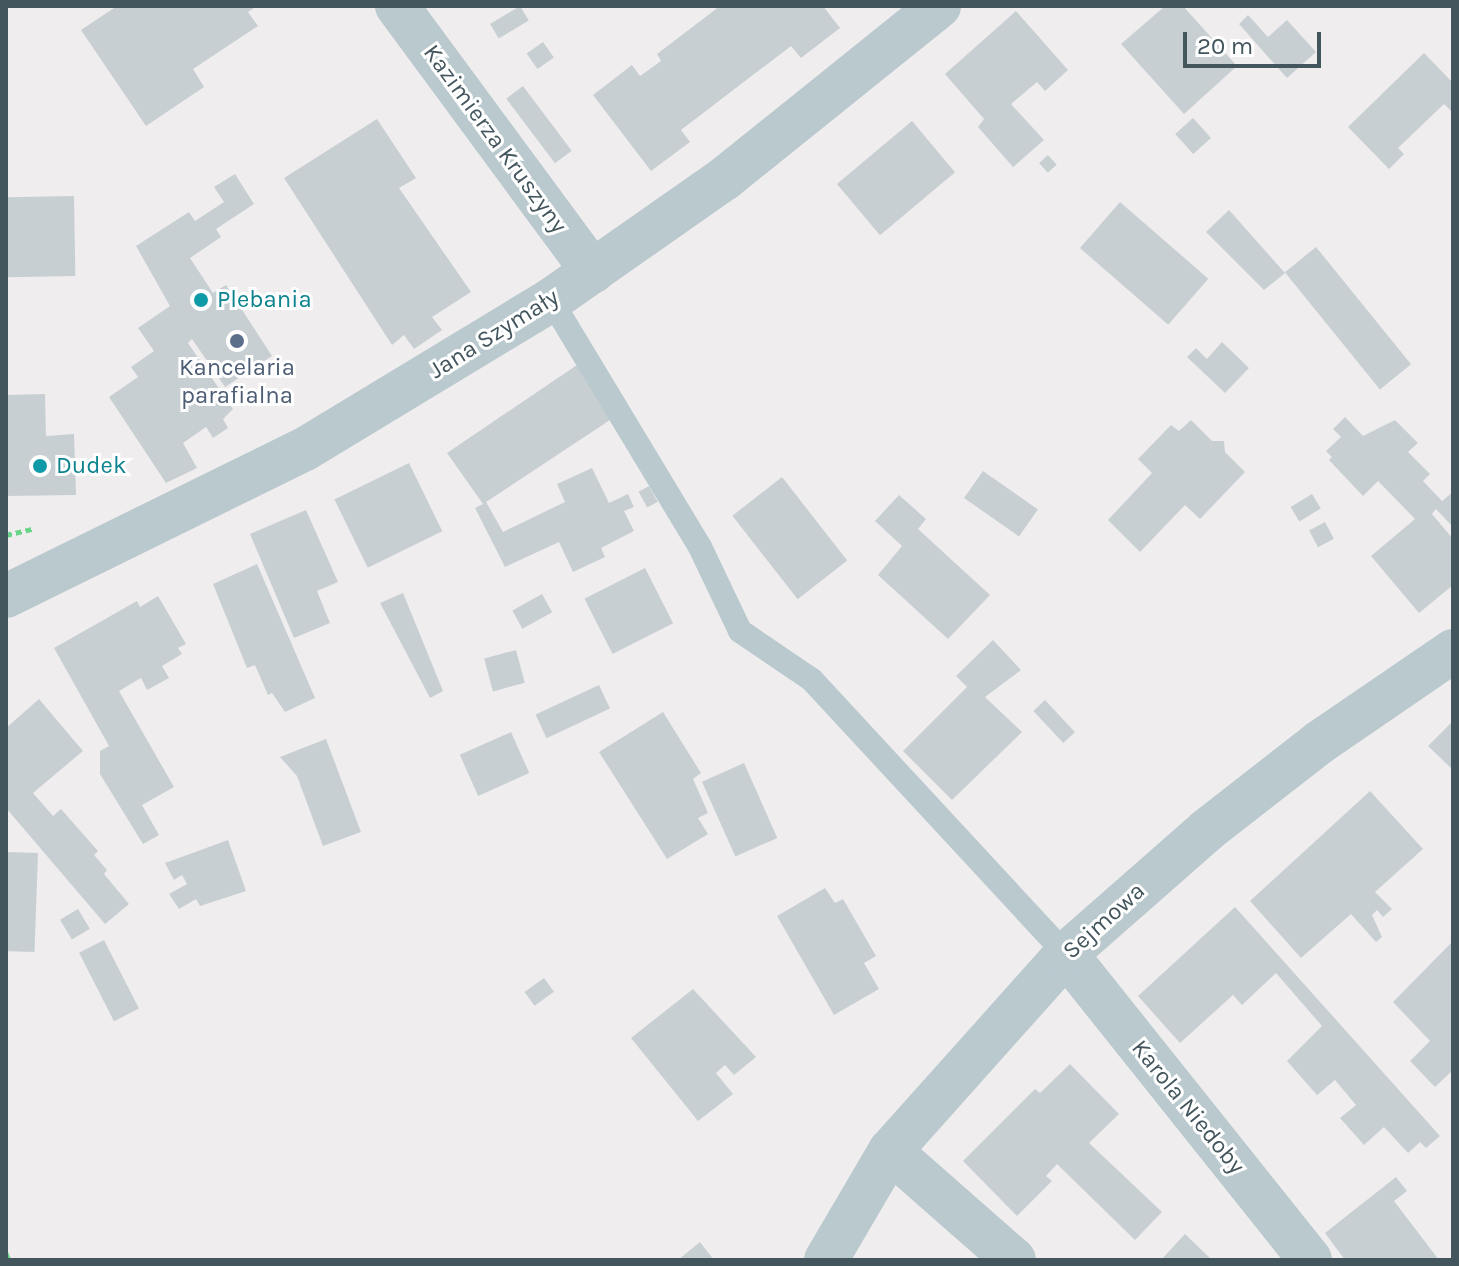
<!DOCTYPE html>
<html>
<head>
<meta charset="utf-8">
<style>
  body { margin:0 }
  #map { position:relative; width:1459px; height:1266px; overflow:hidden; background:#f0edee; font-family:Karla,sans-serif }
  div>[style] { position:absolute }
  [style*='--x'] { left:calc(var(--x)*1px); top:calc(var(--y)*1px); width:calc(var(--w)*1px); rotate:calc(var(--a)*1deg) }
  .building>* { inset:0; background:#c8cfd3; transform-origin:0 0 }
  .path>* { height:5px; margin-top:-2.5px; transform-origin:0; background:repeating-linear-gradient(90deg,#6ad589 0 6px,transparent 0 10px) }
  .lane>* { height:24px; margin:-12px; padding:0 12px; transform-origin:12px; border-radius:12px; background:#b9c9ce }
  .street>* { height:44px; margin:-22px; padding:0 22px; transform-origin:22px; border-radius:22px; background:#b9c9ce }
  .dots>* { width:22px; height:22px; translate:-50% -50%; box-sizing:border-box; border:4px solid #fff; border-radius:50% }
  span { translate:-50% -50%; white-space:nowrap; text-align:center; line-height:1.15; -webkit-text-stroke:6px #fff; paint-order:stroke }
  .street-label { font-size:24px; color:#43565d }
  .culture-label { font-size:24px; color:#0d838f }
  .left { translate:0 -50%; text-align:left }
  .service-label { font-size:24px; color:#4e5e75 }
  .frame { position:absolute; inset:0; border:8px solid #43565d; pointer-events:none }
  .scale { position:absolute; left:1183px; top:32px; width:138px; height:36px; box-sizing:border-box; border:4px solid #43565d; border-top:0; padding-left:10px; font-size:24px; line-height:28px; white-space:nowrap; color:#43565d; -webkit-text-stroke:6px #fff; paint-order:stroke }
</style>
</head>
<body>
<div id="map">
  <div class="building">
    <i style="clip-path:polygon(117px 6px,257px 6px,248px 12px,258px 26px,193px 69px,204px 87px,146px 126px,81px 30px)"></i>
    <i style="left:520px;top:6px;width:17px;height:35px;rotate:59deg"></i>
    <i style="clip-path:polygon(720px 6px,823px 6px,840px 28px,801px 58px,791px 46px,681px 130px,690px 142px,651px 171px,593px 95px,632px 65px,640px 76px,661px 61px,657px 54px)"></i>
    <i style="clip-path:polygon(1165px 6px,1183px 6px,1237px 66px,1184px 114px,1121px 44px)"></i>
    <i style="clip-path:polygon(1016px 11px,1068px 70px,1045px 91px,1037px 82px,1011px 104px,1044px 140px,1013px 167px,978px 127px,984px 119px,945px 74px)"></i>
    <i style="clip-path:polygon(1248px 15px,1268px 37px,1287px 20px,1316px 52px,1287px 78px,1239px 24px)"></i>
    <i style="left:543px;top:42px;width:19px;height:20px;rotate:55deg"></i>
    <i style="clip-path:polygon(1424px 53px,1453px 83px,1453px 113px,1444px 104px,1398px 148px,1404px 154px,1389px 169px,1348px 127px)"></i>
    <i style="left:523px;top:86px;width:81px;height:21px;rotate:53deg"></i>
    <i style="left:1193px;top:118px;width:27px;height:24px;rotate:48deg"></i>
    <i style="clip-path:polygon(377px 119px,416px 178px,399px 188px,471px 292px,432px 317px,442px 330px,414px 349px,404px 335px,392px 345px,284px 178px)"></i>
    <i style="left:912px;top:121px;width:67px;height:98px;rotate:50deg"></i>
    <i style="left:1048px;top:155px;width:13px;height:12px;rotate:48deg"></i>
    <i style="clip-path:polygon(235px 174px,254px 204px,216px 229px,221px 237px,190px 258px,213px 293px,226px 285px,272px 356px,225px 387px,192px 339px,188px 343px,233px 409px,223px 419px,228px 428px,213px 438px,206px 427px,183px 443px,197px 468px,166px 483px,109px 397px,138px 377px,131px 367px,154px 351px,138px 328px,170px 306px,136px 246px,189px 212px,195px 221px,224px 202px,214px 187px)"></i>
    <i style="left:74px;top:196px;width:80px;height:68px;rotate:89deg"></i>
    <i style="left:1120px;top:202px;width:117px;height:61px;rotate:41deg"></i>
    <i style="clip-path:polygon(1229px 210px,1285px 273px,1264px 290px,1206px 232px)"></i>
    <i style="left:1316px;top:247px;width:151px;height:40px;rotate:51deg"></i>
    <i style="clip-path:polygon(1222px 342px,1249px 368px,1225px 393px,1187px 357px,1196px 348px,1207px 359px)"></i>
    <i style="clip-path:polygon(577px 365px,610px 420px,486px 502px,503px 532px,565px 502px,557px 484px,592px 468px,609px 503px,628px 494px,634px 507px,624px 511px,634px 531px,601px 548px,605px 557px,573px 572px,559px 542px,505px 567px,475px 508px,483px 504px,447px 453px)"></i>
    <i style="clip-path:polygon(45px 394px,46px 436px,74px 434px,76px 495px,6px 496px,6px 395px)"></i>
    <i style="clip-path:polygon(1345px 417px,1363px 436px,1395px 420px,1418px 443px,1408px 452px,1430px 474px,1423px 481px,1442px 501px,1453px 492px,1453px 527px,1436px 509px,1432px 514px,1453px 539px,1453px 585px,1419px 613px,1371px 556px,1415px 519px,1378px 481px,1363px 496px,1329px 460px,1332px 457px,1326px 451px,1341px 437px,1333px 429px)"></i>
    <i style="clip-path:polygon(1191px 420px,1212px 441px,1224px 441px,1225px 452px,1245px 472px,1200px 519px,1185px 505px,1140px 552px,1108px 520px,1152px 473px,1138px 459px,1171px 425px,1179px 431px)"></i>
    <i style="left:409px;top:463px;width:76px;height:83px;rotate:64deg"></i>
    <i style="left:983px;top:471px;width:67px;height:33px;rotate:35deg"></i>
    <i style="left:782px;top:477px;width:106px;height:63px;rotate:52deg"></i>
    <i style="left:649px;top:486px;width:18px;height:12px;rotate:61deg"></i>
    <i style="left:1312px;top:494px;width:17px;height:25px;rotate:59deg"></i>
    <i style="clip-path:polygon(899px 495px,926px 519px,918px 529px,990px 595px,948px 639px,878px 575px,902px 546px,875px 521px)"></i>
    <i style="clip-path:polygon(306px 510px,338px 582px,317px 591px,330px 623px,294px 638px,250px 534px)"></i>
    <i style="left:1325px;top:522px;width:19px;height:18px;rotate:62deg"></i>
    <i style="clip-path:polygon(257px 564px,315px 698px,285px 712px,272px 693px,268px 695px,255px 665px,247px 668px,213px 584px)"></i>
    <i style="left:645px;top:568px;width:62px;height:68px;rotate:63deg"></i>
    <i style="clip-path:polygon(403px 593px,443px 691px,430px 698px,380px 603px)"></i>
    <i style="left:542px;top:594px;width:21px;height:34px;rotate:61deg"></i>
    <i style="clip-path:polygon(158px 596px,186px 644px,178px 648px,182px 654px,162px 666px,169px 678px,147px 690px,141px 678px,119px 691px,174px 787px,142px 805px,159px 835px,143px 844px,100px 774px,100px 751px,109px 746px,54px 648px,137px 601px,140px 607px)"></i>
    <i style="clip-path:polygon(993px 640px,1021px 670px,985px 697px,1022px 732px,952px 800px,903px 751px,967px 687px,956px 676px)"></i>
    <i style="left:516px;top:650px;width:34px;height:33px;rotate:75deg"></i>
    <i style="left:599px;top:685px;width:26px;height:70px;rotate:65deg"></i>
    <i style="clip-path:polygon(39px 699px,83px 751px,33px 793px,53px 816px,61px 809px,98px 851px,94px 855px,107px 870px,104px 874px,129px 904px,105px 924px,6px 808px,6px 728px)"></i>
    <i style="left:1045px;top:700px;width:44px;height:16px;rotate:47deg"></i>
    <i style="clip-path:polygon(663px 712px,701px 773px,693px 779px,708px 813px,698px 818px,708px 834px,667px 859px,599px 752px)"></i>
    <i style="clip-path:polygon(1453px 721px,1453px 770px,1428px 746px)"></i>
    <i style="left:511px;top:732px;width:45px;height:56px;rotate:66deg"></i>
    <i style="clip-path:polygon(326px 739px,361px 832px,323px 846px,297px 776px,280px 757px)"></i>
    <i style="left:744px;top:763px;width:82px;height:46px;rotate:66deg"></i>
    <i style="clip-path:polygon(1370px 791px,1423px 849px,1375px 892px,1392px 909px,1383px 917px,1377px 910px,1372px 915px,1382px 937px,1376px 942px,1351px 914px,1301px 958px,1250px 901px)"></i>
    <i style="clip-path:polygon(228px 840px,246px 891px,200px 906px,196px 899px,179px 909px,169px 894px,187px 884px,182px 875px,174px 880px,165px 863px)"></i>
    <i style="left:6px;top:852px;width:32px;height:99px;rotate:2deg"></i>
    <i style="clip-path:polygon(825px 888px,835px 903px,843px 899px,876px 956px,864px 963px,879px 989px,834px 1015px,777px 916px)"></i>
    <i style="clip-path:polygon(1235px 907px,1440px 1136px,1426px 1148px,1420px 1142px,1408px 1153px,1384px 1127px,1364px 1145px,1340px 1118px,1356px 1105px,1335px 1080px,1317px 1095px,1287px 1061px,1322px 1026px,1276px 973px,1242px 1005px,1233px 995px,1180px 1043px,1138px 996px)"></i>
    <i style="left:78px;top:909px;width:23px;height:21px;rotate:59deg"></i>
    <i style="left:104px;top:940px;width:77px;height:28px;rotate:63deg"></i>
    <i style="clip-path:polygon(1451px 943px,1453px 1070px,1435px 1087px,1410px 1061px,1430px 1041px,1393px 1002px)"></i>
    <i style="left:544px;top:978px;width:17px;height:24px;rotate:54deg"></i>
    <i style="clip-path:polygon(693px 989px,756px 1057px,734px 1075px,725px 1065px,716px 1073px,733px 1094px,698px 1121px,631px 1038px)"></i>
    <i style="clip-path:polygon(1070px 1064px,1119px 1114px,1089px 1143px,1162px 1212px,1135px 1240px,1057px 1164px,1046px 1176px,1052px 1181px,1017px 1216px,963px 1161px,1035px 1089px,1040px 1093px)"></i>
    <i style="clip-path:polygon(1396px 1177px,1407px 1191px,1394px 1201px,1439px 1260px,1345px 1260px,1325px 1233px)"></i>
    <i style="clip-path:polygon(1185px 1234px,1212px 1260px,1161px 1260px)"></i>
    <i style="clip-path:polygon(700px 1242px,714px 1260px,678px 1260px)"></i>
  </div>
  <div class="path">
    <i style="--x:6;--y:535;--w:27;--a:-13"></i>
    <i style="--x:6;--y:1253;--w:8;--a:67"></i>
  </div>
  <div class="lane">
    <i style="--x:551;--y:300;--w:288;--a:58.9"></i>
    <i style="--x:700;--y:547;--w:93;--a:64.5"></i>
    <i style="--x:740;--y:631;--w:87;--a:34.2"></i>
    <i style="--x:812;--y:680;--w:374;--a:47.2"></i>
  </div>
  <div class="street">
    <i style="--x:397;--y:6;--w:330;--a:53.6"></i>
    <i style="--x:6;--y:596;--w:333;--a:-26.2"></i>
    <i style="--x:305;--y:449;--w:288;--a:-31.2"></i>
    <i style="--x:551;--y:300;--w:211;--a:-35"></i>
    <i style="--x:724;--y:179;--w:276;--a:-38.8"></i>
    <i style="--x:1066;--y:954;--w:391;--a:51.4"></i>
    <i style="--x:890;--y:1151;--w:165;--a:41.3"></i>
    <i style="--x:826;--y:1260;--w:126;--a:-59.6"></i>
    <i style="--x:890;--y:1151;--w:264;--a:-48.2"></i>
    <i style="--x:1066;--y:954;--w:188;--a:-41.3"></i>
    <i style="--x:1207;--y:830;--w:143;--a:-37.9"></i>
    <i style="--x:1320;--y:742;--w:161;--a:-34.4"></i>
  </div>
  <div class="dots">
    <i style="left:201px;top:300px;background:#0f9aa8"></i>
    <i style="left:237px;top:341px;background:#5c6f8a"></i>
    <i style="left:40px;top:466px;background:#0f9aa8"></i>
  </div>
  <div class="street-label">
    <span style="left:495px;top:139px;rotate:54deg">Kazimierza Kruszyny</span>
    <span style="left:494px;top:334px;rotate:-32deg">Jana Szymały</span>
    <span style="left:1104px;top:921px;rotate:-42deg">Sejmowa</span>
    <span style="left:1188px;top:1107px;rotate:51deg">Karola Niedoby</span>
  </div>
  <div class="culture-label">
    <span class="left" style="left:217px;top:300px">Plebania</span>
    <span class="left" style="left:56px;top:466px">Dudek</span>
  </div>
  <div class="service-label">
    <span style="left:237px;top:382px">Kancelaria<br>parafialna</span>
  </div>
  <div class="frame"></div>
  <div class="scale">20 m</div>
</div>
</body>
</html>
